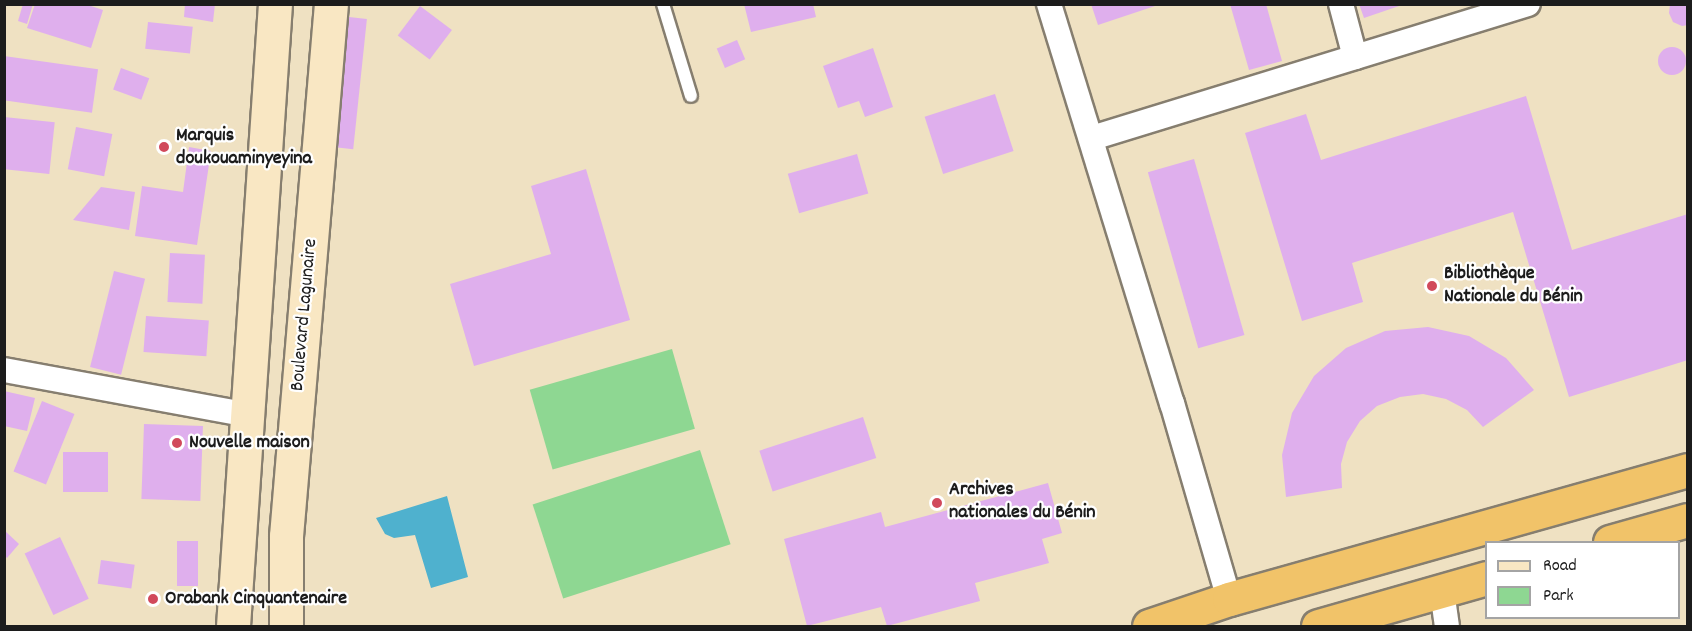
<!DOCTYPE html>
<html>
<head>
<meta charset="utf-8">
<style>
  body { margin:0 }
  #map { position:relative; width:1692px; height:631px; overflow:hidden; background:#efe1c2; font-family:Dekko,sans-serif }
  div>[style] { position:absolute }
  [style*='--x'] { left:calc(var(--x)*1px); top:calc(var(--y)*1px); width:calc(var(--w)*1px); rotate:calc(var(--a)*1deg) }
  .green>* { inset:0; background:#8ed792; transform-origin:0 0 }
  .water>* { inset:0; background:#4fb1ce }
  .building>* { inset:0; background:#dfafed; transform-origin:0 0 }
  .round { border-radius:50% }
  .roads { filter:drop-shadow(2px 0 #867e6f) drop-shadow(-2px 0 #867e6f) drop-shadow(0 2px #867e6f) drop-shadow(0 -2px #867e6f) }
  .service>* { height:12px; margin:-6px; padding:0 6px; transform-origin:6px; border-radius:6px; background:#fff }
  .minor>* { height:24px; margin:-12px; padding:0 12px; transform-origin:12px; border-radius:12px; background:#fff }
  .secondary>* { height:33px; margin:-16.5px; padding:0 16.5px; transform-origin:16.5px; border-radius:16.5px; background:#f9e7c3 }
  .trunk>* { height:33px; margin:-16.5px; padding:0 16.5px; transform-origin:16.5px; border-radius:16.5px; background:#f1c369 }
  .dots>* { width:16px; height:16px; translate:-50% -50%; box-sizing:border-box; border:3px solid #fff; border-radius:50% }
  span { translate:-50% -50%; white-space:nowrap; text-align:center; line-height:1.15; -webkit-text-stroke:4.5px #fff; paint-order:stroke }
  .poi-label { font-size:20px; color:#1c1c1c; font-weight:700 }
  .left { translate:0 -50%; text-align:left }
  .street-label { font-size:20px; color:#1c1c1c }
  .frame { position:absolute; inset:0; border:6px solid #1c1c1c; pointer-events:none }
  .legend { position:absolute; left:1485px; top:541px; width:195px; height:78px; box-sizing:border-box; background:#fff; border:2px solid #a4a4a4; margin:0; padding:8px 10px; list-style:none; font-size:18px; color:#1c1c1c }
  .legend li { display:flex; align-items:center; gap:12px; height:30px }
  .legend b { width:30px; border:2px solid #a4a4a4 }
</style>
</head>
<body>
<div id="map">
  <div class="green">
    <i style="left:672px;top:349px;width:83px;height:148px;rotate:74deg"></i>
    <i style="left:700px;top:450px;width:99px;height:176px;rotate:72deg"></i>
  </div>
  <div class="water">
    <i style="clip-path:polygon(447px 496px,468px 577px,431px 588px,415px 535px,394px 538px,385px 534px,376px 518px)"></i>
  </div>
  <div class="building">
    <i style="clip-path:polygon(23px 4px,33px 4px,27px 24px,18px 21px)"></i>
    <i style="clip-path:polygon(35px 4px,85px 4px,103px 10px,91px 48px,27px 28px)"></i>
    <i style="clip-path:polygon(185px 4px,215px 4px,213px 22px,184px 17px)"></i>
    <i style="clip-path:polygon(744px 4px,813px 4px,816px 17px,751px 32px)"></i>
    <i style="clip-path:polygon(1091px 4px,1158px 4px,1158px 5px,1098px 25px)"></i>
    <i style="clip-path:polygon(1230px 4px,1266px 4px,1282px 61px,1249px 70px)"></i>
    <i style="clip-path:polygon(1359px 4px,1402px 4px,1402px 5px,1364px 18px)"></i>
    <i style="clip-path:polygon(1670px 4px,1688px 4px,1688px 25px,1682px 26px,1673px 22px,1669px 13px)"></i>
    <i style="left:420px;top:6px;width:40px;height:37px;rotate:37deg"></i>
    <i style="left:349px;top:17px;width:18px;height:131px;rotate:6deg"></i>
    <i style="left:148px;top:22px;width:45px;height:27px;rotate:6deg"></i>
    <i style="left:737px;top:40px;width:21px;height:22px;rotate:67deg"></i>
    <i class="round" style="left:1658px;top:47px;width:28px;height:28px"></i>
    <i style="clip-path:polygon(873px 48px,893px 107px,865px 117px,859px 101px,838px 108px,823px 66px)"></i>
    <i style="left:4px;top:56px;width:95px;height:44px;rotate:8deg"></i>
    <i style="left:121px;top:68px;width:30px;height:23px;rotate:20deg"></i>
    <i style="left:995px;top:94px;width:60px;height:74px;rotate:72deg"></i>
    <i style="clip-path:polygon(1526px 96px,1572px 250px,1688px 214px,1688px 360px,1569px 397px,1513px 212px,1352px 263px,1363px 302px,1302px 321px,1245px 133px,1306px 114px,1321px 160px)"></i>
    <i style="left:4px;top:117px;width:51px;height:52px;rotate:6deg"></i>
    <i style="left:76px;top:127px;width:37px;height:43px;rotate:11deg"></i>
    <i style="clip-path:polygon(189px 147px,211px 151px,197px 245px,135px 236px,142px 186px,183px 192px)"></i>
    <i style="left:857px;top:154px;width:41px;height:72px;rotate:74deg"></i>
    <i style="left:1194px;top:159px;width:183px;height:48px;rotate:74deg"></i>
    <i style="clip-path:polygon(586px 169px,630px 320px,474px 366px,450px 284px,551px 254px,531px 186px)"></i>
    <i style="clip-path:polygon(101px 187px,135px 192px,129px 230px,73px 220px)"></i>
    <i style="left:170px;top:253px;width:35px;height:49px;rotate:3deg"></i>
    <i style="left:114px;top:271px;width:32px;height:99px;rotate:14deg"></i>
    <i style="left:146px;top:316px;width:63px;height:36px;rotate:4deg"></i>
    <i style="clip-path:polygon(1428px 327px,1469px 336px,1506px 358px,1534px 390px,1483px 427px,1467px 410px,1446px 399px,1423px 394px,1400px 397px,1377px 406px,1360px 421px,1347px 442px,1341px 464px,1342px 488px,1286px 497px,1282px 455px,1292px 413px,1314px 376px,1346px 348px,1385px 331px)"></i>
    <i style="clip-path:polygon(4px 391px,35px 398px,27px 431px,4px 426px)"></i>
    <i style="left:42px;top:401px;width:35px;height:76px;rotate:22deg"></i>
    <i style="left:863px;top:417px;width:43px;height:109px;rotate:72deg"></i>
    <i style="left:144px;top:424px;width:59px;height:75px;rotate:2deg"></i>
    <i style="left:108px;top:452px;width:40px;height:45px;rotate:90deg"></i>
    <i style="clip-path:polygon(1048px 483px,1062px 533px,1042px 539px,1049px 563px,975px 583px,980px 601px,887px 626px,881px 607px,807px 626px,784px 539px,881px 512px,885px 527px)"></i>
    <i style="clip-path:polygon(4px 530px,19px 544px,7px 558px,4px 555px)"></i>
    <i style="left:60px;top:537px;width:68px;height:39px;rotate:65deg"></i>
    <i style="left:177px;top:541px;width:21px;height:45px"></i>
    <i style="left:101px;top:560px;width:34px;height:24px;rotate:8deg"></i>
  </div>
  <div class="roads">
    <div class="service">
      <i style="--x:663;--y:4;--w:96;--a:73.1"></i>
    </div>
    <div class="minor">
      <i style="--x:1049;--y:4;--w:418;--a:72.9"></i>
      <i style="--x:1172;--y:403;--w:204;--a:73.8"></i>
      <i style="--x:1341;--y:4;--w:55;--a:75.2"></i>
      <i style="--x:1092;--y:138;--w:456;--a:-17.1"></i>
      <i style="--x:4;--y:370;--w:249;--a:10.4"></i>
      <i style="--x:1442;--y:591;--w:35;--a:82"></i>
    </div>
    <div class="secondary">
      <i style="--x:233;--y:626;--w:623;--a:-86.14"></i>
      <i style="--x:286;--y:626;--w:90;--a:-90"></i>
      <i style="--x:286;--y:536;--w:534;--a:-85.17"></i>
    </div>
    <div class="trunk">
      <i style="--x:1610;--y:542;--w:81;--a:-15.8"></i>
      <i style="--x:1149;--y:626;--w:84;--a:-18.6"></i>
      <i style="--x:1229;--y:599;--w:477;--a:-15.7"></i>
      <i style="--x:1318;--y:626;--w:175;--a:-15.9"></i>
    </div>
  </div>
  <div class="dots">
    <i style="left:164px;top:147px;background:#d1495b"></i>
    <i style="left:1432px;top:286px;background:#d1495b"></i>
    <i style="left:177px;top:443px;background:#d1495b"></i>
    <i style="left:937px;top:503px;background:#d1495b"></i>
    <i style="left:153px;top:599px;background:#d1495b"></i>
  </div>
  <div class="poi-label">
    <span class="left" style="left:176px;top:148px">Marquis<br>doukouaminyeyina</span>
    <span class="left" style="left:1444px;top:286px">Bibliothèque<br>Nationale du Bénin</span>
    <span class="left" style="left:189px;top:443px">Nouvelle maison</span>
    <span class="left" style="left:949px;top:502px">Archives<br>nationales du Bénin</span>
    <span class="left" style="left:165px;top:599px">Orabank Cinquantenaire</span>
  </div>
  <div class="street-label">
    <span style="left:305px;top:315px;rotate:-85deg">Boulevard Lagunaire</span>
  </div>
  <div class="frame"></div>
  <ul class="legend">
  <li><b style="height:8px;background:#f9e7c3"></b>Road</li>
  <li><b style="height:16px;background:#8ed792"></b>Park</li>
  </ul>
</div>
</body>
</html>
